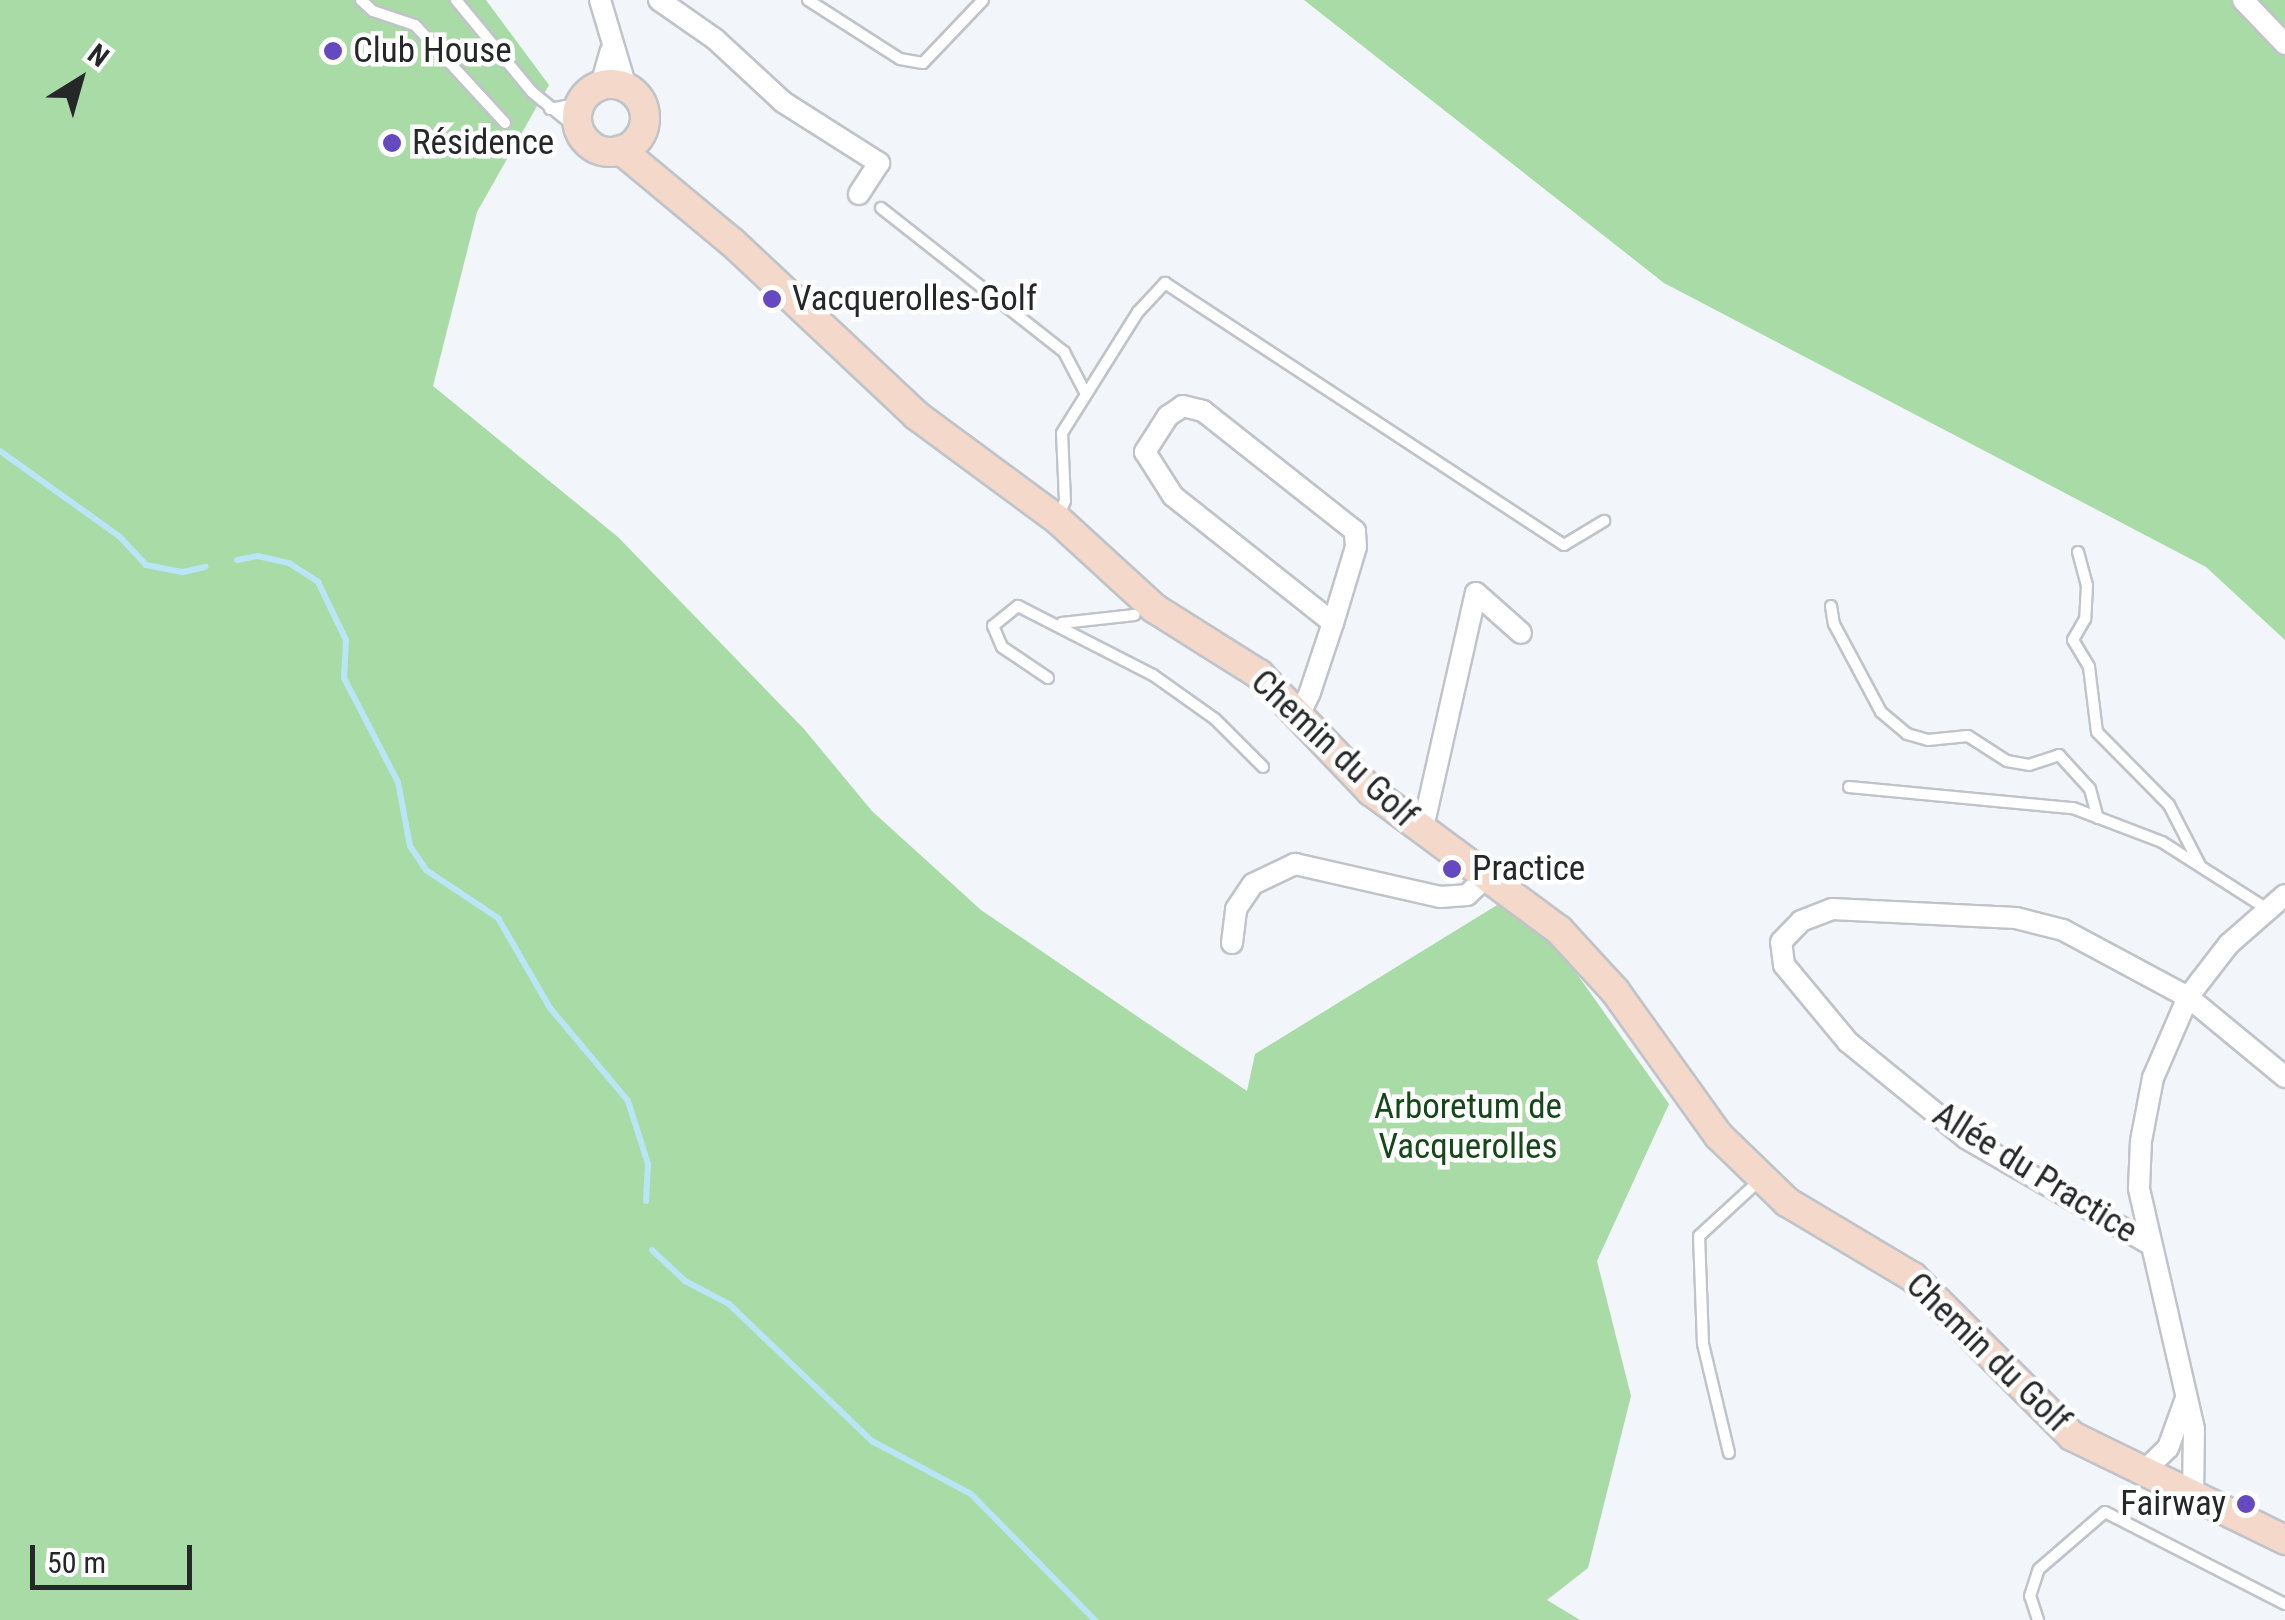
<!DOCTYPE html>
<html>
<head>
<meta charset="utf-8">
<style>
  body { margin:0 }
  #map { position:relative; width:2285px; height:1620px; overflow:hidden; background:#f2f6fb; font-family:"Roboto Condensed",sans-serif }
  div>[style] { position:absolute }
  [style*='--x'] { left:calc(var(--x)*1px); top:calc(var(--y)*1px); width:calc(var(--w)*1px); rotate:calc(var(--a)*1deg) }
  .green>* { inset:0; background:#a9dba7 }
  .stream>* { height:6px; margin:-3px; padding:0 3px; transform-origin:3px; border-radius:3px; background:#bae5f7 }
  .roads { filter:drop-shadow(2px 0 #c0c4c9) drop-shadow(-2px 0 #c0c4c9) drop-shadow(0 2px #c0c4c9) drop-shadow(0 -2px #c0c4c9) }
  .lane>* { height:10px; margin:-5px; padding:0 5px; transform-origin:5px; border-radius:5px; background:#fff }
  .street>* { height:20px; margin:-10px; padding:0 10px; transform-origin:10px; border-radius:10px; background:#fff }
  .secondary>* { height:28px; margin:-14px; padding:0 14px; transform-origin:14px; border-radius:14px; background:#f4d9cb }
  .secondary>.ring { margin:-14px; padding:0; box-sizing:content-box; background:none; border:28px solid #f4d9cb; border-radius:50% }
  .dots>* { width:28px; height:28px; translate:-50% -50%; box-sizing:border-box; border:5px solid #fff; border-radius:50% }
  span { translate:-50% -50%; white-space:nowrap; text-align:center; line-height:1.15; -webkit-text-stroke:9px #fff; paint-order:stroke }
  .poi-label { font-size:35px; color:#262729 }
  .left { translate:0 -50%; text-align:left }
  .right { translate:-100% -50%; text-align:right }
  .street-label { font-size:35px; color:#262729 }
  .park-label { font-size:35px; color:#154818 }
  .north { position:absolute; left:30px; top:30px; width:100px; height:100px; -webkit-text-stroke:8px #fff; paint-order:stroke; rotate:37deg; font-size:28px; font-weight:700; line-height:40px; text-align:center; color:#262729 }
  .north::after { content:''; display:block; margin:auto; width:35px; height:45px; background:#262729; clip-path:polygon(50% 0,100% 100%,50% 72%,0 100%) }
  .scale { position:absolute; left:30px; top:1545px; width:162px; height:45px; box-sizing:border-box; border:5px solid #262729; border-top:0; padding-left:12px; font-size:30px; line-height:35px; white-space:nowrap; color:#262729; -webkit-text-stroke:8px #fff; paint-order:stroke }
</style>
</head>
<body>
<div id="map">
  <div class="green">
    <i style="clip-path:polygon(0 0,486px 0,549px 85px,477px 212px,433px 386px,618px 537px,804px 729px,872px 811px,981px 910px,1247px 1091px,1255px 1054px,1502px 902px,1555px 943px,1669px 1104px,1597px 1261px,1631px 1396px,1588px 1568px,1547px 1600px,1580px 1620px,0 1620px)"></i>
    <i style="clip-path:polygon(1304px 0,2285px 0,2285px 640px,2206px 567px,1664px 283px)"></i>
  </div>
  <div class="stream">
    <i style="--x:0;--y:451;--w:148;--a:35.6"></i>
    <i style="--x:120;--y:537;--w:38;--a:47"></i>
    <i style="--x:146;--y:565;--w:38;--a:11"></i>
    <i style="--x:183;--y:572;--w:23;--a:-13"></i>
    <i style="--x:237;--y:560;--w:21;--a:-11"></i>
    <i style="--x:258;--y:556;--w:32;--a:13"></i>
    <i style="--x:289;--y:563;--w:35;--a:33"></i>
    <i style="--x:318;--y:582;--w:64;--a:64.2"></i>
    <i style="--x:346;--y:640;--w:38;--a:93"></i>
    <i style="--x:344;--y:678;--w:117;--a:62.6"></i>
    <i style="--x:398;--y:782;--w:65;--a:79.4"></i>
    <i style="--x:410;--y:846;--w:29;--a:56"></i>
    <i style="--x:426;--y:870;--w:87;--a:33.7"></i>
    <i style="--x:498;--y:918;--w:104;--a:60"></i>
    <i style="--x:550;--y:1008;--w:121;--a:50"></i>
    <i style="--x:628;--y:1101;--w:66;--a:72.4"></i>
    <i style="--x:648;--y:1164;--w:37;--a:93"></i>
    <i style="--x:652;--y:1250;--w:45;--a:43.2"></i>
    <i style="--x:685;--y:1281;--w:50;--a:27.6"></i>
    <i style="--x:729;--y:1304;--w:198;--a:43.8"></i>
    <i style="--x:872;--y:1441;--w:112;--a:28.2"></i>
    <i style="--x:971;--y:1494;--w:177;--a:45.5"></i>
  </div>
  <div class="roads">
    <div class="lane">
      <i style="--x:361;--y:0;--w:16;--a:43"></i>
      <i style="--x:373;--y:11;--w:44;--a:18.4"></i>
      <i style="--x:415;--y:25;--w:133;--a:47.4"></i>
      <i style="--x:456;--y:0;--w:119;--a:50.4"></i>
      <i style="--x:532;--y:92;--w:60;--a:39"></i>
      <i style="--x:808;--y:0;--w:109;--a:32.7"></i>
      <i style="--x:900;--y:59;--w:23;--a:10"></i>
      <i style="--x:923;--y:63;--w:87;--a:-46.4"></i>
      <i style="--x:550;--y:109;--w:31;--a:-11"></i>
      <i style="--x:881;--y:208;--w:233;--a:38.2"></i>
      <i style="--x:1064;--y:352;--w:47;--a:62.4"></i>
      <i style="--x:1058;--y:518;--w:18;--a:-68"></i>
      <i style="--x:1065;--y:501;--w:68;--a:-92.5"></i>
      <i style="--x:1062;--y:433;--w:143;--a:-57.9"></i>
      <i style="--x:1138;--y:312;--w:40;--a:-47"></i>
      <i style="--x:1165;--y:283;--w:477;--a:33.3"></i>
      <i style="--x:1564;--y:545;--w:47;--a:-31"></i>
      <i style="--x:2078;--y:552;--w:34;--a:75"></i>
      <i style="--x:2087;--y:585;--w:34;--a:93"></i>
      <i style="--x:2085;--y:619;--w:24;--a:120"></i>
      <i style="--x:2073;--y:640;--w:31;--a:59"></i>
      <i style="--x:2089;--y:667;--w:65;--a:83"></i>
      <i style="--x:2097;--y:732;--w:103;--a:45.4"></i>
      <i style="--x:2169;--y:805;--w:68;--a:62.7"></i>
      <i style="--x:1831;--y:606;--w:18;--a:81"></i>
      <i style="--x:1834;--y:624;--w:100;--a:61.9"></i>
      <i style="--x:1881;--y:712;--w:34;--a:40"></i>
      <i style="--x:1907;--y:734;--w:22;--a:16"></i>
      <i style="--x:1928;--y:740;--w:40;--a:-5.7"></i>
      <i style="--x:1968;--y:736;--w:46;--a:32.7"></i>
      <i style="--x:2007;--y:761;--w:22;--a:10"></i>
      <i style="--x:2029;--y:765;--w:32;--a:-18"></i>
      <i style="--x:2059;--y:755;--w:46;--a:47.6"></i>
      <i style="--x:2090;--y:789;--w:30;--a:75"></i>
      <i style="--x:1062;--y:623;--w:73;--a:-6.3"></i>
      <i style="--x:1048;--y:678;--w:55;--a:-146"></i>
      <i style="--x:1002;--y:647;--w:23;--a:-113"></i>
      <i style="--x:993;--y:626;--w:32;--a:-39"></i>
      <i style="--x:1018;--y:606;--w:152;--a:27.1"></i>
      <i style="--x:1153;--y:675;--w:76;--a:35.4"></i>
      <i style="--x:1215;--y:719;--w:68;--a:45"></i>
      <i style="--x:1849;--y:787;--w:225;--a:5.4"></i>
      <i style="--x:2073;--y:808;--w:95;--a:20.9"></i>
      <i style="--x:2162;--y:842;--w:125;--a:32.5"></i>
      <i style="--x:1729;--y:1453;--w:112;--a:-103.4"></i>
      <i style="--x:1703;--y:1344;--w:108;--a:-92.1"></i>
      <i style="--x:1699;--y:1236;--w:83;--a:-42.6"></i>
      <i style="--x:2038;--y:1620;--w:25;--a:-108"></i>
      <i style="--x:2030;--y:1596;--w:28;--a:-72"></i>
      <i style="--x:2039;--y:1569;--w:87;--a:-40.8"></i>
      <i style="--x:2105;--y:1512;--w:202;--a:27.1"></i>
    </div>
    <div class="street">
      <i style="--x:600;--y:0;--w:91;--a:73.4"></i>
      <i style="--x:659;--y:0;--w:68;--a:34.9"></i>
      <i style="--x:715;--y:39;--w:93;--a:42.8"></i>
      <i style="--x:783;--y:102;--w:114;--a:32.4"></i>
      <i style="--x:879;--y:163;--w:37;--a:123"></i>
      <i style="--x:2243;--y:0;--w:61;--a:46.3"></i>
      <i style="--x:601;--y:85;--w:35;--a:-74"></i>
      <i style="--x:1299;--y:715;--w:25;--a:-64"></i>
      <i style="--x:1310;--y:692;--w:73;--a:-71.6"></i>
      <i style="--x:1333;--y:623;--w:79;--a:-73.2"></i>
      <i style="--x:1356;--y:547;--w:16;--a:-94"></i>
      <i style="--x:1355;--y:531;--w:194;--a:-141.7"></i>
      <i style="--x:1203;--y:411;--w:21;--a:-166"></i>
      <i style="--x:1183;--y:406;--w:18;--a:146"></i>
      <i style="--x:1168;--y:416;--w:43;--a:122.6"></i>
      <i style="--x:1145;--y:452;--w:52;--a:57.5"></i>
      <i style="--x:1173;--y:496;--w:204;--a:38.4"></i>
      <i style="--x:1422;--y:832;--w:245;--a:-77.3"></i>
      <i style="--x:1476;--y:593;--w:60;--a:41.6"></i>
      <i style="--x:1232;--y:943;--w:34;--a:-83"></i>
      <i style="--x:1236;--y:909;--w:30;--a:-56"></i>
      <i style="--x:1253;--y:884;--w:47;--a:-25.5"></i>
      <i style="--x:1295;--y:864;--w:149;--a:12.8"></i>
      <i style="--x:1440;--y:897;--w:27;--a:-4"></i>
      <i style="--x:1467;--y:895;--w:26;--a:-43"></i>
      <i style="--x:2150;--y:1244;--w:212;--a:-150.1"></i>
      <i style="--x:1966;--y:1138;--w:152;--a:-140.9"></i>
      <i style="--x:1848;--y:1042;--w:100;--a:-129.7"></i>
      <i style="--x:1784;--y:965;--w:23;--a:-97"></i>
      <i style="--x:1781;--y:942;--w:29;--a:-46"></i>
      <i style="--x:1801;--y:921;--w:33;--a:-21"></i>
      <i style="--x:1832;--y:909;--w:184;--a:2.8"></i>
      <i style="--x:2016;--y:918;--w:49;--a:14.3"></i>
      <i style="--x:2063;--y:930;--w:142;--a:28.2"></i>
      <i style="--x:2188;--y:997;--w:126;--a:39.5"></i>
      <i style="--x:2141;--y:1474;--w:37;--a:-44"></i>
      <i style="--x:2168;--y:1448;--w:50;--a:-70.1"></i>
      <i style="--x:2193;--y:1498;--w:69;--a:-89.2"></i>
      <i style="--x:2194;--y:1429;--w:247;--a:-102.9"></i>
      <i style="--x:2139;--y:1188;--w:47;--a:-87.6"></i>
      <i style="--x:2141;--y:1141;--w:64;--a:-79.2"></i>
      <i style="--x:2153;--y:1078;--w:88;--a:-66.6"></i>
      <i style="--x:2188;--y:997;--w:67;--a:-52.3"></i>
      <i style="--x:2229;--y:944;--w:74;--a:-41.2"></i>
    </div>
    <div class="secondary">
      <i class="ring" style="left:577px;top:84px;width:40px;height:40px"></i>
      <i style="--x:621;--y:150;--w:144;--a:39.7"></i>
      <i style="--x:732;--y:242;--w:253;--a:43.2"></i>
      <i style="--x:916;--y:415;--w:175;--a:36.4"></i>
      <i style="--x:1057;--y:519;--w:132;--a:42.5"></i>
      <i style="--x:1154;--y:608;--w:124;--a:32.2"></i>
      <i style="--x:1259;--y:674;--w:162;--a:46.3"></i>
      <i style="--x:1371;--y:791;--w:234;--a:36.5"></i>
      <i style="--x:1559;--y:930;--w:83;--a:47.4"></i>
      <i style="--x:1615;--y:991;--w:178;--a:54.4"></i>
      <i style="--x:1719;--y:1136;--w:95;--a:44.1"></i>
      <i style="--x:1787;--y:1202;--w:147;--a:30.8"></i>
      <i style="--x:1913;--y:1277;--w:225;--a:45"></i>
      <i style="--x:2072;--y:1436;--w:237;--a:26"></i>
    </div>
  </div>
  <div class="dots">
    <i style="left:333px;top:51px;background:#6549c1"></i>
    <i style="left:392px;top:143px;background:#6549c1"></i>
    <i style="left:772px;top:299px;background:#6549c1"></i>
    <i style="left:1452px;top:869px;background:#6549c1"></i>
    <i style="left:2246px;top:1504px;background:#6549c1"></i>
  </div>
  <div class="poi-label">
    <span class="left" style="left:353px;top:51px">Club House</span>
    <span class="left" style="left:412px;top:143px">Résidence</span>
    <span class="left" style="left:792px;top:299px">Vacquerolles-Golf</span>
    <span class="left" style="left:1472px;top:869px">Practice</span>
    <span class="right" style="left:2226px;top:1504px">Fairway</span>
  </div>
  <div class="street-label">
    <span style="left:1334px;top:749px;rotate:43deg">Chemin du Golf</span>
    <span style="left:2035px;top:1173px;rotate:32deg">Allée du Practice</span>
    <span style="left:1988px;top:1353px;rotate:44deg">Chemin du Golf</span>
  </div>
  <div class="park-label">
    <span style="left:1468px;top:1127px">Arboretum de<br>Vacquerolles</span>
  </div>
  <div class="north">N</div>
  <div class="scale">50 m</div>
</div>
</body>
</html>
